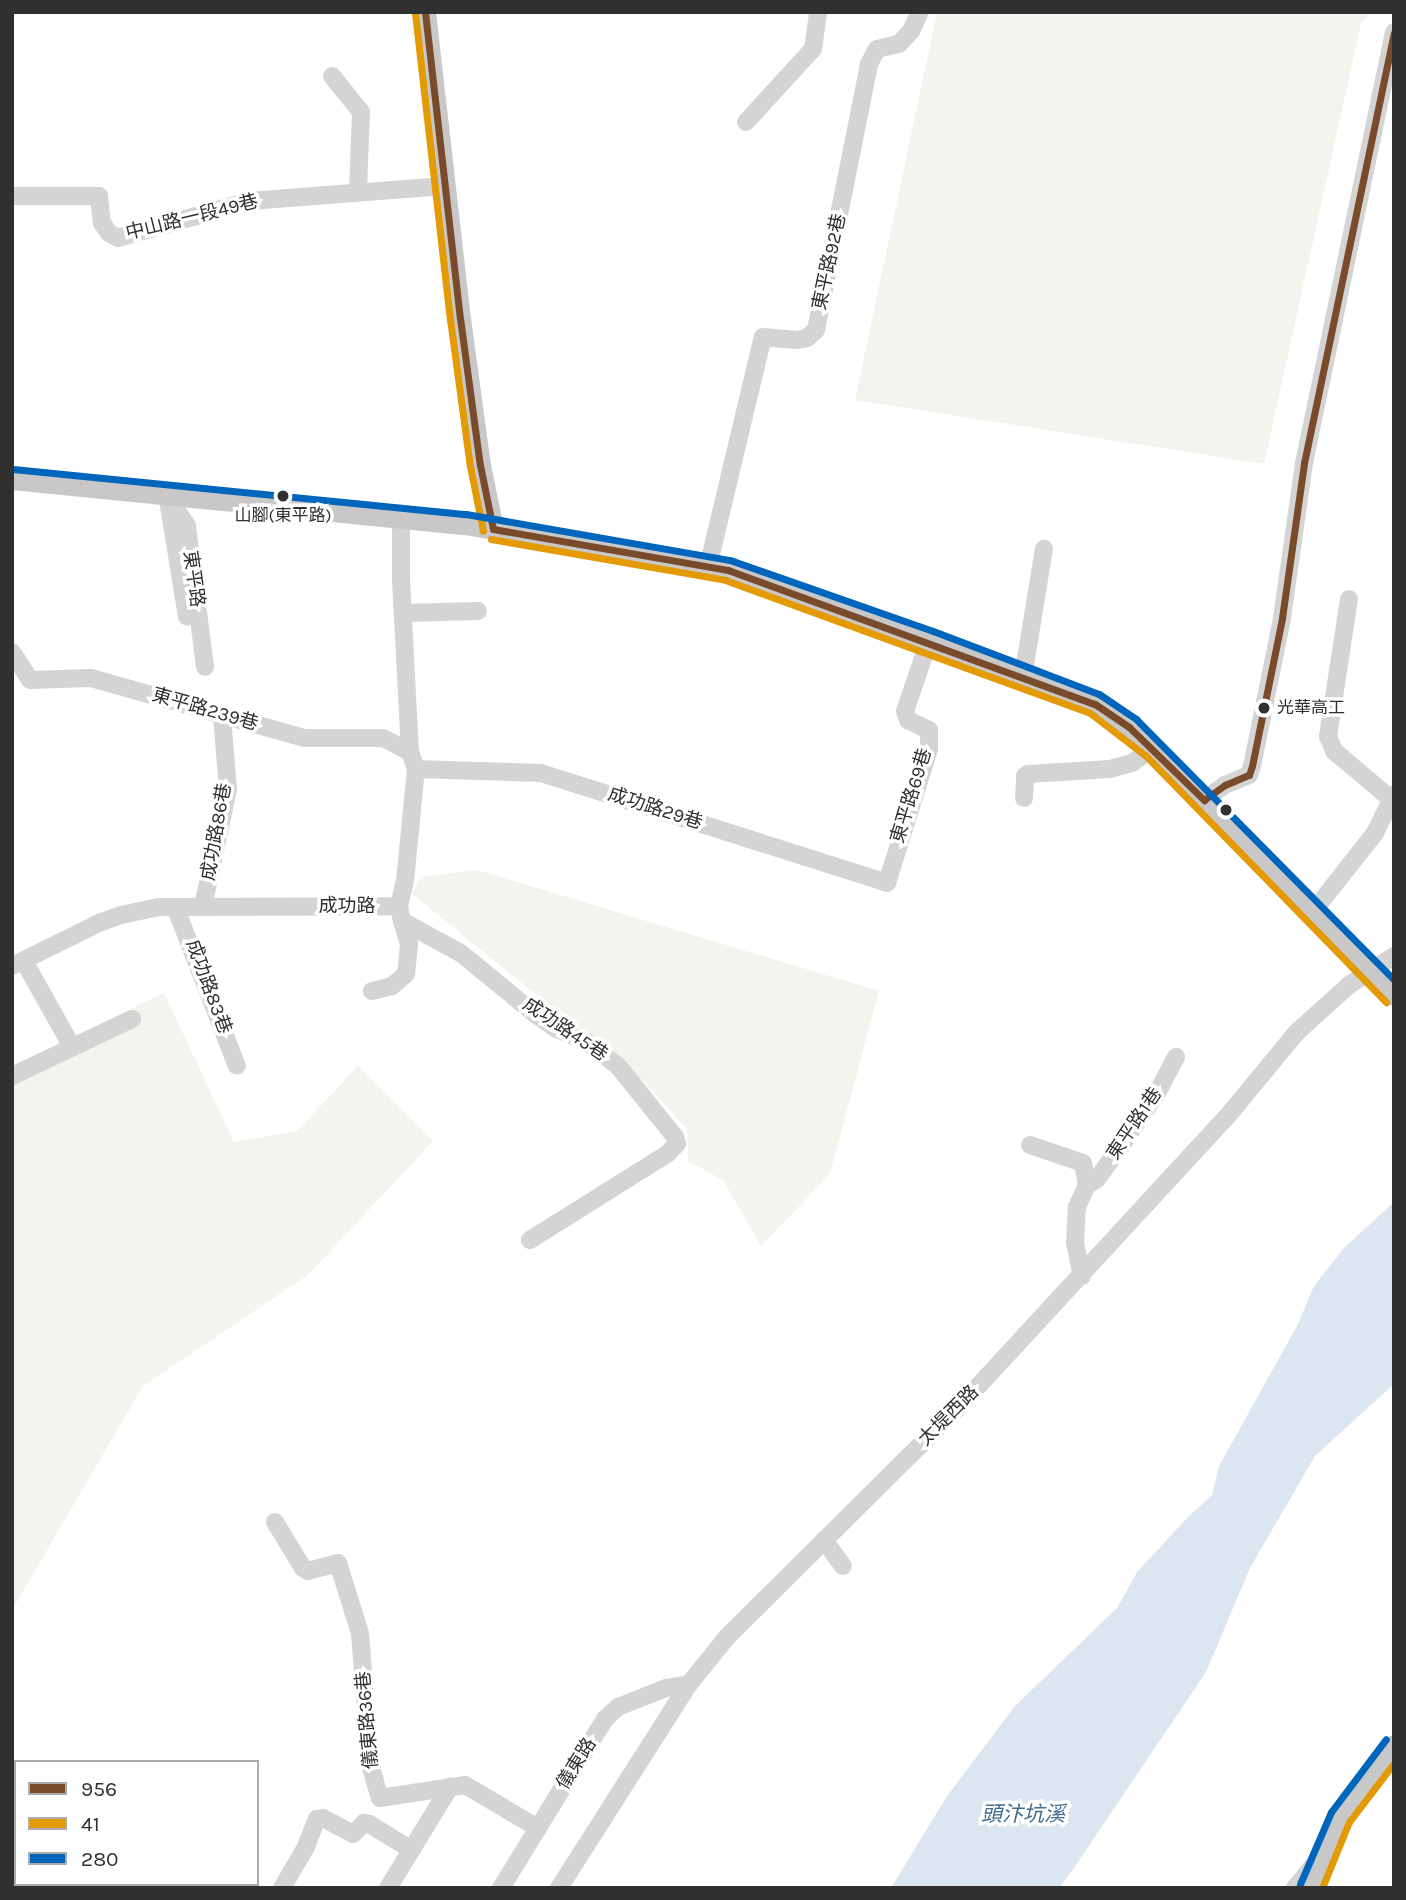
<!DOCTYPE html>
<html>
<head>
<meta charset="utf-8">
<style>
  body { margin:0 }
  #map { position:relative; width:1406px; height:1900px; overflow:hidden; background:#fff; font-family:Karla,"Noto Sans TC",sans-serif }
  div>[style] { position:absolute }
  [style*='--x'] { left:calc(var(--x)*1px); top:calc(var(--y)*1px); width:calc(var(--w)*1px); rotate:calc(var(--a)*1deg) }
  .green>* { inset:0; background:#f1f5ed }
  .water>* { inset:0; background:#dbe6f1 }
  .minor>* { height:18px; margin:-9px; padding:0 9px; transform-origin:9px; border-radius:9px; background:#d4d4d4 }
  .major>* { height:21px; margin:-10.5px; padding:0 10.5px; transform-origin:10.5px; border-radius:10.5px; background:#c8c8c8 }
  .bus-1>* { height:7px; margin:-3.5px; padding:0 3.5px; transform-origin:3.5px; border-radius:3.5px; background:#7a4b2a }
  .bus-2>* { height:7px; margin:-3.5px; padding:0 3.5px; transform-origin:3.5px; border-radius:3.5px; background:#e39a05 }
  .bus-3>* { height:7px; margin:-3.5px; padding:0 3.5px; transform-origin:3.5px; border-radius:3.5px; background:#0065bd }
  .dots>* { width:19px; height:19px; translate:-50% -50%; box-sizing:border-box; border:4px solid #fff; border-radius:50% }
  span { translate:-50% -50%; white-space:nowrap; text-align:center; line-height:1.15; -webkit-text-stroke:7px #fff; paint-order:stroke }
  .bus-label { font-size:17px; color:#303030 }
  .left { translate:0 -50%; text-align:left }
  .street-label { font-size:19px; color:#303030 }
  .water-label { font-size:21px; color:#416b8f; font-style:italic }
  .frame { position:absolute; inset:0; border:14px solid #303030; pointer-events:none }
  .legend { position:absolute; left:14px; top:1760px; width:245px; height:126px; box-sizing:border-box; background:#fff; border:2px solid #acacac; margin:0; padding:9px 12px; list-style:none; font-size:21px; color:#303030 }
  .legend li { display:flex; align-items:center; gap:14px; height:35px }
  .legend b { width:35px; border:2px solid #acacac }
</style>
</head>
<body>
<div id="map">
  <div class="green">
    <i style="clip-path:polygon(937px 12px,1371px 12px,1361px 24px,1264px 464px,855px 400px)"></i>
    <i style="clip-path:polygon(477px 870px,879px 991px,830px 1174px,761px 1246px,723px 1180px,688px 1161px,687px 1129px,646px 1084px,411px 893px,422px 877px)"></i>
    <i style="clip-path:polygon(164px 993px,234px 1142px,297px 1131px,358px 1066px,433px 1141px,308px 1275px,143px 1386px,12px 1610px,12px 1067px)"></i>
  </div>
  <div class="water">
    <i style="clip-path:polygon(1394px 1202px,1394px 1384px,1315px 1456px,1250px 1568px,1206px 1672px,1072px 1871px,1059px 1888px,891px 1888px,947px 1796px,1015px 1706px,1117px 1608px,1137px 1572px,1188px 1517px,1212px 1495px,1219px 1466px,1297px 1326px,1314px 1286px,1344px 1248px)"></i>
  </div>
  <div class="minor">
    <i style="--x:332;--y:76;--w:46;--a:51.1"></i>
    <i style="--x:361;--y:112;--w:79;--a:92.2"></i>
    <i style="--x:746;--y:122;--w:99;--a:-47.5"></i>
    <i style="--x:813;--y:49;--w:37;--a:-82"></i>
    <i style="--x:12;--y:196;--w:87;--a:0"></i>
    <i style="--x:99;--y:196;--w:27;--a:84"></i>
    <i style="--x:102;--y:223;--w:12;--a:55"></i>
    <i style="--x:109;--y:233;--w:10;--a:29"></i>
    <i style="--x:118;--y:238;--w:136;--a:-15.8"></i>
    <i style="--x:249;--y:201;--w:196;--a:-4.4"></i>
    <i style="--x:167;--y:496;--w:36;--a:56"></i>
    <i style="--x:187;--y:526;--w:142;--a:82.7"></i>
    <i style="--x:169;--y:506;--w:112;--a:80.8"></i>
    <i style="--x:708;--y:567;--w:236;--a:-76.6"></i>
    <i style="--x:763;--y:337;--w:34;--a:5"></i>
    <i style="--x:797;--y:340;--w:10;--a:-11"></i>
    <i style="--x:807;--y:338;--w:12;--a:-42"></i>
    <i style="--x:816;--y:330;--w:271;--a:-78.7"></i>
    <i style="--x:869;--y:64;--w:17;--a:-62"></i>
    <i style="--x:877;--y:49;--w:23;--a:-13"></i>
    <i style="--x:899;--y:44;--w:18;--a:-47"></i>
    <i style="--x:911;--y:31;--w:19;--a:-65"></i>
    <i style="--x:1349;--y:599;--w:139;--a:98.7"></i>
    <i style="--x:1328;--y:736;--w:16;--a:68"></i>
    <i style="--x:1334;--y:751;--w:75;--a:40.1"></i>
    <i style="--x:403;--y:613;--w:75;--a:-1.5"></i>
    <i style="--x:12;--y:652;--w:33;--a:57"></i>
    <i style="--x:30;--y:680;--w:61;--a:-1.9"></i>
    <i style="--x:91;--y:678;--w:221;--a:15.7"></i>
    <i style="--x:304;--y:738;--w:79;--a:0"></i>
    <i style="--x:383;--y:738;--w:30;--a:27"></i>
    <i style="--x:1023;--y:677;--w:130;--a:-80.7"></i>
    <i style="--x:416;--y:769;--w:125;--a:1.8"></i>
    <i style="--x:541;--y:773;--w:363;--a:17.6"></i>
    <i style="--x:887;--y:883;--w:140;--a:-72.6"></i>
    <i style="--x:929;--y:749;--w:19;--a:-90"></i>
    <i style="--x:929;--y:730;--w:23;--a:-155"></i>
    <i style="--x:908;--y:720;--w:9;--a:-108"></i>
    <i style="--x:905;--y:711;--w:74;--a:-71.1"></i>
    <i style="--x:1024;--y:798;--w:22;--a:-87"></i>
    <i style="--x:1025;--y:776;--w:4;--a:-34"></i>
    <i style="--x:1028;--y:774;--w:82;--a:-3.5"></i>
    <i style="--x:1110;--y:769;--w:23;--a:-15"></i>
    <i style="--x:1132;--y:763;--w:26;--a:-36"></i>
    <i style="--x:1204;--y:800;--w:26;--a:-36"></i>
    <i style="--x:1225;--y:785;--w:26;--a:-23"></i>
    <i style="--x:1249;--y:775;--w:9;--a:-72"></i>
    <i style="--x:1252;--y:766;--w:151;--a:-78.5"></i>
    <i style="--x:1282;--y:618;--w:157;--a:-81.9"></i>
    <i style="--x:1304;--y:463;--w:440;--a:-78.2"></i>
    <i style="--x:203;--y:906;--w:120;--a:-77.9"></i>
    <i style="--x:228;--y:789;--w:73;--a:-94.7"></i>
    <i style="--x:399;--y:906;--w:15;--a:79"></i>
    <i style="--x:402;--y:921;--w:68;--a:28.8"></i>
    <i style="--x:462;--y:954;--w:94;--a:39.4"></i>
    <i style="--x:535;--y:1014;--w:24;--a:35"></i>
    <i style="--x:555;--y:1028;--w:35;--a:24"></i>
    <i style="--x:587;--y:1042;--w:39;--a:38"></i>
    <i style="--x:618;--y:1066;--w:91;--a:51.2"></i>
    <i style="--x:675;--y:1137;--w:7;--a:74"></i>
    <i style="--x:677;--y:1144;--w:14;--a:135"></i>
    <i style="--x:667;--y:1154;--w:162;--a:147.9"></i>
    <i style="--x:176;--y:909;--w:168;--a:68.8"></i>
    <i style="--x:1312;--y:913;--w:102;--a:-51.8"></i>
    <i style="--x:1375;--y:833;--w:43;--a:-64"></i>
    <i style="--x:24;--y:961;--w:98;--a:60.8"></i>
    <i style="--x:12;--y:966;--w:97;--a:-26.3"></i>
    <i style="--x:99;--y:923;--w:23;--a:-20"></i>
    <i style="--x:121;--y:915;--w:38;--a:-12"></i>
    <i style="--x:158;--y:907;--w:241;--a:-0.2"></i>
    <i style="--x:399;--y:906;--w:26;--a:-77"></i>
    <i style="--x:405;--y:881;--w:113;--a:-84.4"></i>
    <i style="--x:416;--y:769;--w:18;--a:-109"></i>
    <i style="--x:410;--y:752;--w:171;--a:-93"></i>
    <i style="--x:401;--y:581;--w:64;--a:-90"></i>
    <i style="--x:372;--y:991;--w:21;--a:-14"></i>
    <i style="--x:392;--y:986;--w:18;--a:-41"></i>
    <i style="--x:406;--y:974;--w:30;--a:-84"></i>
    <i style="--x:409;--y:944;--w:24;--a:-107"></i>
    <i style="--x:12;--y:1076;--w:133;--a:-25.4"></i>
    <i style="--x:1030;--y:1145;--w:56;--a:18.8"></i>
    <i style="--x:1083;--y:1163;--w:22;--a:80"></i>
    <i style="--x:1082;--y:1276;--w:34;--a:-102"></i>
    <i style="--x:1075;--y:1243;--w:36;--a:-87"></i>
    <i style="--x:1077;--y:1207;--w:24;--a:-66"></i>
    <i style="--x:1087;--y:1185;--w:12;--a:-31"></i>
    <i style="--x:1097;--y:1179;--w:41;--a:-54"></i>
    <i style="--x:1121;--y:1146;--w:64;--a:-55.8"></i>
    <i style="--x:1157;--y:1093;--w:41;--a:-62.2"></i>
    <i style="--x:275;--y:1522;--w:54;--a:58.7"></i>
    <i style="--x:303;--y:1568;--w:6;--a:31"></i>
    <i style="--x:308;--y:1571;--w:31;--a:-15"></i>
    <i style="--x:338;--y:1563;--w:73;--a:72.6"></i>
    <i style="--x:360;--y:1633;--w:131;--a:85.6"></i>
    <i style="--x:370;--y:1764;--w:35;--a:74"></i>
    <i style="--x:380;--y:1798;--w:86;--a:-8.7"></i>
    <i style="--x:465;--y:1785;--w:85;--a:30.5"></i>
    <i style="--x:824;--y:1540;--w:32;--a:54"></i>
    <i style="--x:12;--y:1859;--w:8;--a:60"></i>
    <i style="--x:25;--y:1884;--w:4;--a:76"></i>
    <i style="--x:126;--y:1884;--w:4;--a:63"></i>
    <i style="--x:229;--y:1884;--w:4;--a:76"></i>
    <i style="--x:282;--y:1888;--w:48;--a:-59.7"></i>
    <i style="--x:306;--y:1847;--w:30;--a:-69"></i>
    <i style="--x:317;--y:1819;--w:6;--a:-9"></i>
    <i style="--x:323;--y:1818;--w:34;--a:28"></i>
    <i style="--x:353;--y:1834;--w:16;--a:-45"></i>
    <i style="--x:364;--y:1823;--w:5;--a:11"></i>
    <i style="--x:369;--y:1824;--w:50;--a:31.2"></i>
    <i style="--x:388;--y:1888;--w:119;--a:-58.5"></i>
    <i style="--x:501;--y:1888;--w:198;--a:-58.4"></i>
    <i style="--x:605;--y:1719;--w:18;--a:-43"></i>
    <i style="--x:618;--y:1707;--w:52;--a:-21.6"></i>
    <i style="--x:666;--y:1688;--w:23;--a:-10"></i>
    <i style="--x:559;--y:1888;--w:242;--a:-57.5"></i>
    <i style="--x:689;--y:1684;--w:60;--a:-51"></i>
    <i style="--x:727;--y:1637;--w:325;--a:-44.8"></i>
    <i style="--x:958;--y:1408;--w:395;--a:-47.3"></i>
    <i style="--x:1226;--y:1118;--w:112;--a:-50.5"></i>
    <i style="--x:1297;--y:1032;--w:70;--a:-42.1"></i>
    <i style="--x:1349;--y:985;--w:54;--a:-32.8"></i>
    <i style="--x:1295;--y:1888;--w:35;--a:-51"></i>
  </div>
  <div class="major">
    <i style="--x:425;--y:12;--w:308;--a:83.5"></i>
    <i style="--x:460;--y:318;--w:148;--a:82.3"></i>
    <i style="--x:480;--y:465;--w:65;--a:78.5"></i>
    <i style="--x:12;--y:479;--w:455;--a:5.7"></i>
    <i style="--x:465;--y:524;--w:267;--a:9.9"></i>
    <i style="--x:728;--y:570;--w:213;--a:19.5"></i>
    <i style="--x:929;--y:641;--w:178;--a:20.8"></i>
    <i style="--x:1095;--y:704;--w:41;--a:34.1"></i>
    <i style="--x:1129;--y:727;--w:377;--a:45.3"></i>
    <i style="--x:1310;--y:1888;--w:77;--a:-67.1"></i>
    <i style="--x:1340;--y:1817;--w:90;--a:-53.1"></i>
  </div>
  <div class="bus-1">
    <i style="--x:425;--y:12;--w:308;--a:83.5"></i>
    <i style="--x:460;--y:318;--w:148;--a:82.3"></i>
    <i style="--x:480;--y:465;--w:65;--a:78.5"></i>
    <i style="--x:493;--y:529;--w:239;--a:9.9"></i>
    <i style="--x:728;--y:570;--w:391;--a:20.1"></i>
    <i style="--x:1095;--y:704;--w:41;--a:34.1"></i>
    <i style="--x:1129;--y:727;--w:105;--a:44.2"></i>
    <i style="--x:1204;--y:800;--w:26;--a:-36"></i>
    <i style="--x:1225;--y:785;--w:26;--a:-23"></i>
    <i style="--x:1249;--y:775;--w:9;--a:-72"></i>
    <i style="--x:1252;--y:766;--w:151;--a:-78.5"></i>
    <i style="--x:1282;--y:618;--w:157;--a:-81.9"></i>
    <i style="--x:1304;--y:463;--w:439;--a:-78.2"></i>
  </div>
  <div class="bus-2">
    <i style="--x:415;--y:13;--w:308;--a:83.5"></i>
    <i style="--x:450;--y:319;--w:148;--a:82.3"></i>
    <i style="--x:470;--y:466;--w:66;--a:78.7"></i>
    <i style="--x:491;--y:539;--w:238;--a:9.9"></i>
    <i style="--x:725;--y:580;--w:388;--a:20"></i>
    <i style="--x:1090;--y:713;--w:71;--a:37.5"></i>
    <i style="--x:1146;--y:756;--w:344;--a:45.7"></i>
    <i style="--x:1322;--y:1888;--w:71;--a:-67.8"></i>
    <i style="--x:1349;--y:1822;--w:74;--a:-52.7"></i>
  </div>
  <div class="bus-3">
    <i style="--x:13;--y:469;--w:455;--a:5.7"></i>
    <i style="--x:466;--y:514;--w:268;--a:9.9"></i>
    <i style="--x:730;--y:560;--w:215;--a:19.3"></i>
    <i style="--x:933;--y:631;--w:178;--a:20.8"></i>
    <i style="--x:1099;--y:694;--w:45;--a:34"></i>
    <i style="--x:1136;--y:719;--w:367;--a:45.3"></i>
    <i style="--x:1300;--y:1884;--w:78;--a:-66.7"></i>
    <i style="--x:1331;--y:1812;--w:91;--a:-53"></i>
  </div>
  <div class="dots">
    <i style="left:283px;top:496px;background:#303030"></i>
    <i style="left:1264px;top:708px;background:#303030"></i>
    <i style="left:1226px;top:810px;background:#303030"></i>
  </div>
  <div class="bus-label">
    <span style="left:283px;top:516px">山腳(東平路)</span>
    <span class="left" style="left:1277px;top:708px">光華高工</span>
  </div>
  <div class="street-label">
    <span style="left:192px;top:218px;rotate:-14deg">中山路一段49巷</span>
    <span style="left:830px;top:262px;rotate:-78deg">東平路92巷</span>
    <span style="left:193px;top:579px;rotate:82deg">東平路</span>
    <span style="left:205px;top:710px;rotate:16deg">東平路239巷</span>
    <span style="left:912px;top:796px;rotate:-73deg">東平路69巷</span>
    <span style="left:655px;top:809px;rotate:18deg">成功路29巷</span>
    <span style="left:217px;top:832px;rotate:-80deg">成功路86巷</span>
    <span style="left:347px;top:907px">成功路</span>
    <span style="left:208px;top:987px;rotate:70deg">成功路83巷</span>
    <span style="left:565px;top:1030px;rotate:34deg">成功路45巷</span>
    <span style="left:1135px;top:1124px;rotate:-56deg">東平路1巷</span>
    <span style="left:949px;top:1416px;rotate:-45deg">太堤西路</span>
    <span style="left:368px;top:1720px;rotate:-95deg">儀東路36巷</span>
    <span style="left:577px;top:1764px;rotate:-58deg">儀東路</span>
  </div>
  <div class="water-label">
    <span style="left:1023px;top:1814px">頭汴坑溪</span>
  </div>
  <div class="frame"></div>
  <ul class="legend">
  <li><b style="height:9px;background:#7a4b2a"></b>956</li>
  <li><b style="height:9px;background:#e39a05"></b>41</li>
  <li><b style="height:9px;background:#0065bd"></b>280</li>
  </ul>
</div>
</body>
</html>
